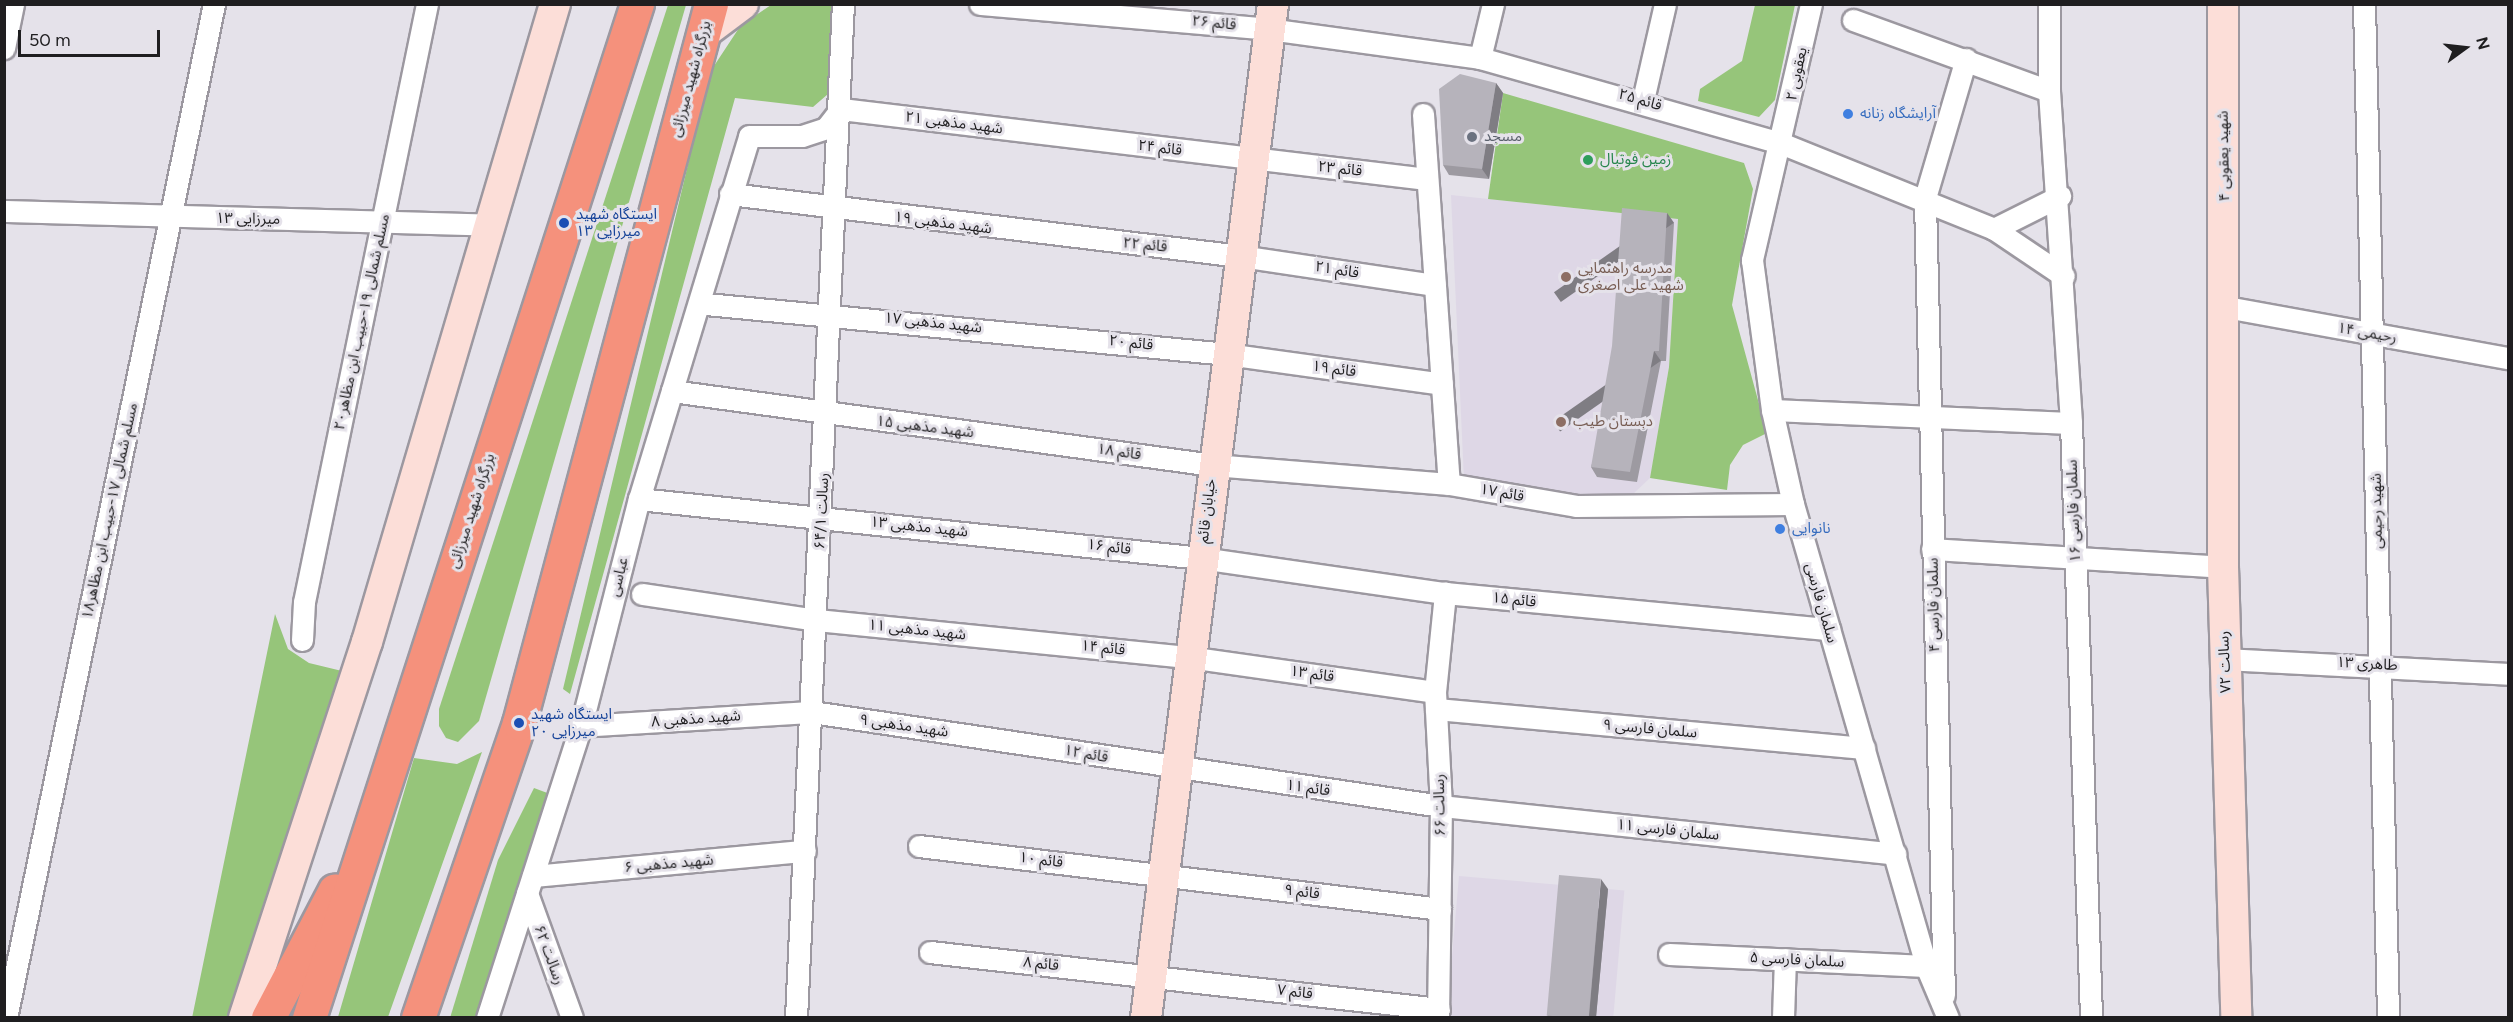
<!DOCTYPE html>
<html>
<head>
<meta charset="utf-8">
<style>
  body { margin:0 }
  #map { position:relative; width:2513px; height:1022px; overflow:hidden; background:#e5e2ea; font-family:Figtree,"Noto Sans Arabic",sans-serif }
  div>[style] { position:absolute }
  [style*='--x'] { left:calc(var(--x)*1px); top:calc(var(--y)*1px); width:calc(var(--w)*1px); rotate:calc(var(--a)*1deg) }
  .built>* { inset:0; background:#ded7e6; transform-origin:0 0 }
  .green>* { inset:0; background:#96c57a }
  .roads { filter:drop-shadow(2px 0 #9c98a0) drop-shadow(-2px 0 #9c98a0) drop-shadow(0 2px #9c98a0) drop-shadow(0 -2px #9c98a0) }
  .street>* { height:21px; margin:-10.5px; padding:0 10.5px; transform-origin:10.5px; border-radius:10.5px; background:#fff }
  .secondary>* { height:30px; margin:-15px; padding:0 15px; transform-origin:15px; border-radius:15px; background:#fcded8 }
  .highway>* { height:33px; margin:-16.5px; padding:0 16.5px; transform-origin:16.5px; border-radius:16.5px; background:#f5917c }
  .wall>* { inset:0; background:#9d9aa1 }
  .shaded-wall>* { inset:0; background:#7f7d83; transform-origin:0 0 }
  .building>* { inset:0; background:#b6b3bb; transform-origin:0 0 }
  .dots>* { width:16px; height:16px; translate:-50% -50%; box-sizing:border-box; border:3px solid #e5e2ea; border-radius:50% }
  span { translate:-50% -50%; white-space:nowrap; text-align:center; line-height:1.15; -webkit-text-stroke:6px #e5e2ea; paint-order:stroke }
  .street-label { font-size:15px; color:#1f1e20 }
  .shop-label { font-size:15px; color:#366cbe }
  .left { translate:0 -50%; text-align:left }
  .worship-label { font-size:15px; color:#5b616d }
  .leisure-label { font-size:15px; color:#27864d }
  .transit-label { font-size:15px; color:#164399 }
  .education-label { font-size:15px; color:#785e54 }
  .frame { position:absolute; inset:0; border:6px solid #1f1e20; pointer-events:none }
  .north { position:absolute; left:2435px; top:18px; width:60px; height:60px; -webkit-text-stroke:4px #e5e2ea; paint-order:stroke; rotate:75deg; font-size:16px; font-weight:700; line-height:24px; text-align:center; color:#1f1e20 }
  .north::after { content:''; display:block; margin:auto; width:21px; height:27px; background:#1f1e20; clip-path:polygon(50% 0,100% 100%,50% 72%,0 100%) }
  .scale { position:absolute; left:18px; top:30px; width:142px; height:27px; box-sizing:border-box; border:3px solid #1f1e20; border-top:0; padding-left:8px; font-size:18px; line-height:21px; white-space:nowrap; color:#1f1e20; -webkit-text-stroke:4px #e5e2ea; paint-order:stroke }
</style>
</head>
<body>
<div id="map">
  <div class="built">
    <i style="clip-path:polygon(1451px 195px,1678px 219px,1669px 367px,1650px 478px,1633px 494px,1577px 499px,1464px 480px)"></i>
    <i style="left:1459px;top:876px;width:166px;height:140px;rotate:5deg"></i>
  </div>
  <div class="green">
    <i style="clip-path:polygon(668px 5px,686px 5px,479px 721px,458px 742px,446px 738px,439px 726px,439px 709px)"></i>
    <i style="clip-path:polygon(771px 5px,834px 5px,828px 94px,813px 107px,735px 98px,570px 694px,563px 689px,710px 72px,741px 25px)"></i>
    <i style="clip-path:polygon(1755px 5px,1795px 5px,1775px 100px,1759px 117px,1698px 101px,1700px 89px,1742px 61px)"></i>
    <i style="clip-path:polygon(1503px 93px,1744px 163px,1753px 189px,1732px 305px,1767px 433px,1743px 445px,1730px 465px,1727px 490px,1650px 478px,1669px 367px,1678px 219px,1488px 199px)"></i>
    <i style="clip-path:polygon(275px 614px,288px 649px,309px 663px,342px 671px,230px 1017px,192px 1018px)"></i>
    <i style="clip-path:polygon(482px 752px,388px 1017px,338px 1017px,414px 758px,457px 764px)"></i>
    <i style="clip-path:polygon(534px 788px,550px 794px,475px 1017px,450px 1018px,498px 860px)"></i>
  </div>
  <div class="roads">
    <div class="street">
      <i style="--x:980;--y:4;--w:290;--a:4.9"></i>
      <i style="--x:1269;--y:29;--w:213;--a:7.8"></i>
      <i style="--x:1480;--y:58;--w:315;--a:15.8"></i>
      <i style="--x:1783;--y:144;--w:227;--a:21.9"></i>
      <i style="--x:1994;--y:229;--w:74;--a:-26.6"></i>
      <i style="--x:1811;--y:4;--w:263;--a:103"></i>
      <i style="--x:1752;--y:260;--w:151;--a:82.4"></i>
      <i style="--x:1772;--y:410;--w:96;--a:77.4"></i>
      <i style="--x:1793;--y:504;--w:481;--a:73.9"></i>
      <i style="--x:1926;--y:966;--w:56;--a:67.1"></i>
      <i style="--x:2049;--y:4;--w:87;--a:90"></i>
      <i style="--x:2049;--y:91;--w:333;--a:86.2"></i>
      <i style="--x:2071;--y:423;--w:595;--a:88.07"></i>
      <i style="--x:2364;--y:4;--w:1014;--a:88.64"></i>
      <i style="--x:1853;--y:20;--w:208;--a:19.9"></i>
      <i style="--x:4;--y:48;--w:45;--a:-78.4"></i>
      <i style="--x:1480;--y:58;--w:56;--a:-76.5"></i>
      <i style="--x:1643;--y:100;--w:98;--a:-77.1"></i>
      <i style="--x:1423;--y:114;--w:371;--a:86"></i>
      <i style="--x:730;--y:194;--w:514;--a:6.93"></i>
      <i style="--x:1240;--y:256;--w:197;--a:8.5"></i>
      <i style="--x:4;--y:211;--w:487;--a:1.6"></i>
      <i style="--x:1994;--y:229;--w:84;--a:33.9"></i>
      <i style="--x:706;--y:304;--w:523;--a:5.48"></i>
      <i style="--x:1227;--y:354;--w:217;--a:7.9"></i>
      <i style="--x:2226;--y:307;--w:287;--a:10.3"></i>
      <i style="--x:672;--y:391;--w:546;--a:7.79"></i>
      <i style="--x:1213;--y:465;--w:237;--a:4.6"></i>
      <i style="--x:1449;--y:484;--w:129;--a:9.8"></i>
      <i style="--x:1576;--y:506;--w:217;--a:-0.5"></i>
      <i style="--x:1772;--y:410;--w:299;--a:2.5"></i>
      <i style="--x:639;--y:499;--w:565;--a:5.99"></i>
      <i style="--x:1201;--y:558;--w:246;--a:8.2"></i>
      <i style="--x:1445;--y:593;--w:386;--a:5.4"></i>
      <i style="--x:1932;--y:549;--w:292;--a:3.5"></i>
      <i style="--x:642;--y:594;--w:177;--a:8.5"></i>
      <i style="--x:817;--y:620;--w:374;--a:5.7"></i>
      <i style="--x:1189;--y:657;--w:248;--a:8.1"></i>
      <i style="--x:302;--y:640;--w:38;--a:-87"></i>
      <i style="--x:304;--y:602;--w:611;--a:-78.38"></i>
      <i style="--x:2225;--y:659;--w:283;--a:3"></i>
      <i style="--x:1436;--y:709;--w:430;--a:5.2"></i>
      <i style="--x:581;--y:726;--w:231;--a:-3.5"></i>
      <i style="--x:812;--y:712;--w:636;--a:8.5"></i>
      <i style="--x:1441;--y:806;--w:457;--a:6"></i>
      <i style="--x:919;--y:846;--w:525;--a:6.89"></i>
      <i style="--x:533;--y:876;--w:273;--a:-5.3"></i>
      <i style="--x:527;--y:893;--w:133;--a:70.2"></i>
      <i style="--x:930;--y:952;--w:512;--a:6.39"></i>
      <i style="--x:1669;--y:954;--w:257;--a:2.7"></i>
      <i style="--x:1944;--y:995;--w:797;--a:-91.37"></i>
      <i style="--x:1925;--y:198;--w:145;--a:-73.6"></i>
      <i style="--x:6;--y:1018;--w:1035;--a:-78.41"></i>
      <i style="--x:487;--y:1018;--w:307;--a:-72.2"></i>
      <i style="--x:581;--y:726;--w:234;--a:-75.7"></i>
      <i style="--x:639;--y:499;--w:379;--a:-73.1"></i>
      <i style="--x:749;--y:136;--w:53;--a:0"></i>
      <i style="--x:802;--y:136;--w:25;--a:-18"></i>
      <i style="--x:826;--y:128;--w:24;--a:-52"></i>
      <i style="--x:841;--y:109;--w:590;--a:6.81"></i>
      <i style="--x:796;--y:1018;--w:1015;--a:-87.35"></i>
      <i style="--x:1438;--y:1018;--w:212;--a:-89.2"></i>
      <i style="--x:1441;--y:806;--w:114;--a:-93"></i>
      <i style="--x:1435;--y:692;--w:100;--a:-84.2"></i>
      <i style="--x:1783;--y:1018;--w:59;--a:-88.1"></i>
    </div>
    <div class="secondary">
      <i style="--x:2223;--y:4;--w:563;--a:90"></i>
      <i style="--x:2223;--y:567;--w:451;--a:88.3"></i>
      <i style="--x:703;--y:34;--w:50;--a:-36.9"></i>
      <i style="--x:244;--y:1018;--w:396;--a:-71.9"></i>
      <i style="--x:367;--y:642;--w:665;--a:-73.58"></i>
      <i style="--x:1146;--y:1018;--w:1022;--a:-82.86"></i>
    </div>
    <div class="highway">
      <i style="--x:268;--y:1018;--w:144;--a:-62.4"></i>
      <i style="--x:309;--y:1018;--w:1066;--a:-72.08"></i>
      <i style="--x:418;--y:1018;--w:312;--a:-71.1"></i>
      <i style="--x:519;--y:723;--w:744;--a:-75.05"></i>
    </div>
  </div>
  <div class="wall">
    <i style="clip-path:polygon(1496px 83px,1503px 93px,1489px 179px,1449px 175px,1443px 165px)"></i>
    <i style="clip-path:polygon(1667px 213px,1674px 223px,1666px 361px,1661px 361px,1637px 482px,1597px 477px,1591px 467px)"></i>
    <i style="clip-path:polygon(1608px 889px,1596px 1017px,1549px 1017px,1547px 1015px)"></i>
  </div>
  <div class="shaded-wall">
    <i style="clip-path:polygon(1496px 83px,1503px 93px,1489px 179px,1482px 169px)"></i>
    <i style="left:1667px;top:213px;width:12px;height:138px;rotate:55deg"></i>
    <i style="left:1654px;top:351px;width:12px;height:123px;rotate:55deg"></i>
    <i style="clip-path:polygon(1601px 879px,1608px 889px,1596px 1017px,1589px 1017px)"></i>
  </div>
  <div class="building">
    <i style="clip-path:polygon(1460px 74px,1496px 83px,1482px 169px,1443px 165px,1439px 89px)"></i>
    <i style="clip-path:polygon(1622px 208px,1667px 213px,1659px 351px,1654px 351px,1630px 472px,1591px 467px,1612px 346px)"></i>
    <i style="left:1559px;top:875px;width:42px;height:141px;rotate:5deg"></i>
  </div>
  <div class="dots">
    <i style="left:1848px;top:114px;background:#3f7fe0"></i>
    <i style="left:1472px;top:137px;background:#6b7280"></i>
    <i style="left:1588px;top:160px;background:#2e9e5b"></i>
    <i style="left:564px;top:223px;background:#1a4fb4"></i>
    <i style="left:1566px;top:277px;background:#8d6e63"></i>
    <i style="left:1561px;top:422px;background:#8d6e63"></i>
    <i style="left:1780px;top:529px;background:#3f7fe0"></i>
    <i style="left:519px;top:723px;background:#1a4fb4"></i>
  </div>
  <div class="street-label">
    <span style="left:1214px;top:23px;rotate:6deg">قائم ۲۶</span>
    <span style="left:1797px;top:74px;rotate:-78deg">یعقوبی ۲</span>
    <span style="left:691px;top:79px;rotate:-75deg">بزرگراه شهید میرزائی</span>
    <span style="left:1640px;top:100px;rotate:16deg">قائم ۲۵</span>
    <span style="left:954px;top:123px;rotate:7deg">شهید مذهبی ۲۱</span>
    <span style="left:1160px;top:148px;rotate:7deg">قائم ۲۴</span>
    <span style="left:2224px;top:156px;rotate:-91deg">شهید یعقوبی ۴</span>
    <span style="left:1340px;top:169px;rotate:6deg">قائم ۲۳</span>
    <span style="left:248px;top:219px;rotate:1deg">میرزایی ۱۳</span>
    <span style="left:943px;top:223px;rotate:7deg">شهید مذهبی ۱۹</span>
    <span style="left:1145px;top:245px;rotate:6deg">قائم ۲۲</span>
    <span style="left:1337px;top:270px;rotate:9deg">قائم ۲۱</span>
    <span style="left:362px;top:322px;rotate:-78deg">مسلم شمالی ۱۹-حبیب ابن مظاهر۲۰</span>
    <span style="left:933px;top:323px;rotate:6deg">شهید مذهبی ۱۷</span>
    <span style="left:2367px;top:333px;rotate:10deg">رحیمی ۱۴</span>
    <span style="left:1131px;top:343px;rotate:6deg">قائم ۲۰</span>
    <span style="left:1334px;top:369px;rotate:8deg">قائم ۱۹</span>
    <span style="left:925px;top:427px;rotate:7deg">شهید مذهبی ۱۵</span>
    <span style="left:1119px;top:452px;rotate:8deg">قائم ۱۸</span>
    <span style="left:1502px;top:493px;rotate:10deg">قائم ۱۷</span>
    <span style="left:110px;top:511px;rotate:-78deg">مسلم شمالی ۱۷-حبیب ابن مظاهر۱۸</span>
    <span style="left:472px;top:511px;rotate:-72deg">بزرگراه شهید میرزائی</span>
    <span style="left:822px;top:511px;rotate:-87deg">رسالت ۶۴/۱</span>
    <span style="left:1207px;top:511px;rotate:-83deg">خیابان قائم</span>
    <span style="left:2074px;top:511px;rotate:-92deg">سلمان فارسی ۱۶</span>
    <span style="left:2377px;top:511px;rotate:-91deg">شهید رحیمی</span>
    <span style="left:919px;top:527px;rotate:6deg">شهید مذهبی ۱۳</span>
    <span style="left:1109px;top:547px;rotate:7deg">قائم ۱۶</span>
    <span style="left:619px;top:577px;rotate:-76deg">عباسی</span>
    <span style="left:1514px;top:600px;rotate:6deg">قائم ۱۵</span>
    <span style="left:1821px;top:603px;rotate:74deg">سلمان فارسی</span>
    <span style="left:1934px;top:605px;rotate:-91deg">سلمان فارسی ۴</span>
    <span style="left:917px;top:630px;rotate:6deg">شهید مذهبی ۱۱</span>
    <span style="left:1103px;top:648px;rotate:6deg">قائم ۱۴</span>
    <span style="left:2225px;top:662px;rotate:-92deg">رسالت ۷۲</span>
    <span style="left:2367px;top:664px;rotate:3deg">طاهری ۱۳</span>
    <span style="left:1312px;top:674px;rotate:8deg">قائم ۱۳</span>
    <span style="left:696px;top:719px;rotate:-4deg">شهید مذهبی ۸</span>
    <span style="left:904px;top:726px;rotate:8deg">شهید مذهبی ۹</span>
    <span style="left:1650px;top:729px;rotate:5deg">سلمان فارسی ۹</span>
    <span style="left:1086px;top:754px;rotate:10deg">قائم ۱۲</span>
    <span style="left:1308px;top:788px;rotate:8deg">قائم ۱۱</span>
    <span style="left:1440px;top:805px;rotate:-91deg">رسالت ۶۶</span>
    <span style="left:1668px;top:830px;rotate:6deg">سلمان فارسی ۱۱</span>
    <span style="left:1041px;top:860px;rotate:7deg">قائم ۱۰</span>
    <span style="left:669px;top:864px;rotate:-5deg">شهید مذهبی ۶</span>
    <span style="left:1302px;top:892px;rotate:7deg">قائم ۹</span>
    <span style="left:549px;top:955px;rotate:70deg">رسالت ۶۲</span>
    <span style="left:1797px;top:960px;rotate:3deg">سلمان فارسی ۵</span>
    <span style="left:1041px;top:964px;rotate:6deg">قائم ۸</span>
    <span style="left:1295px;top:992px;rotate:7deg">قائم ۷</span>
  </div>
  <div class="shop-label">
    <span class="left" style="left:1860px;top:114px">آرایشگاه زنانه</span>
    <span class="left" style="left:1792px;top:529px">نانوایی</span>
  </div>
  <div class="worship-label">
    <span class="left" style="left:1484px;top:137px">مسجد</span>
  </div>
  <div class="leisure-label">
    <span class="left" style="left:1600px;top:160px">زمین فوتبال</span>
  </div>
  <div class="transit-label">
    <span class="left" style="left:576px;top:223px">ایستگاه شهید<br>میرزایی ۱۳</span>
    <span class="left" style="left:531px;top:723px">ایستگاه شهید<br>میرزایی ۲۰</span>
  </div>
  <div class="education-label">
    <span class="left" style="left:1578px;top:277px">مدرسه راهنمایی<br>شهید علی اصغری</span>
    <span class="left" style="left:1573px;top:422px">دبستان طیب</span>
  </div>
  <div class="frame"></div>
  <div class="north">N</div>
  <div class="scale">50 m</div>
</div>
</body>
</html>
